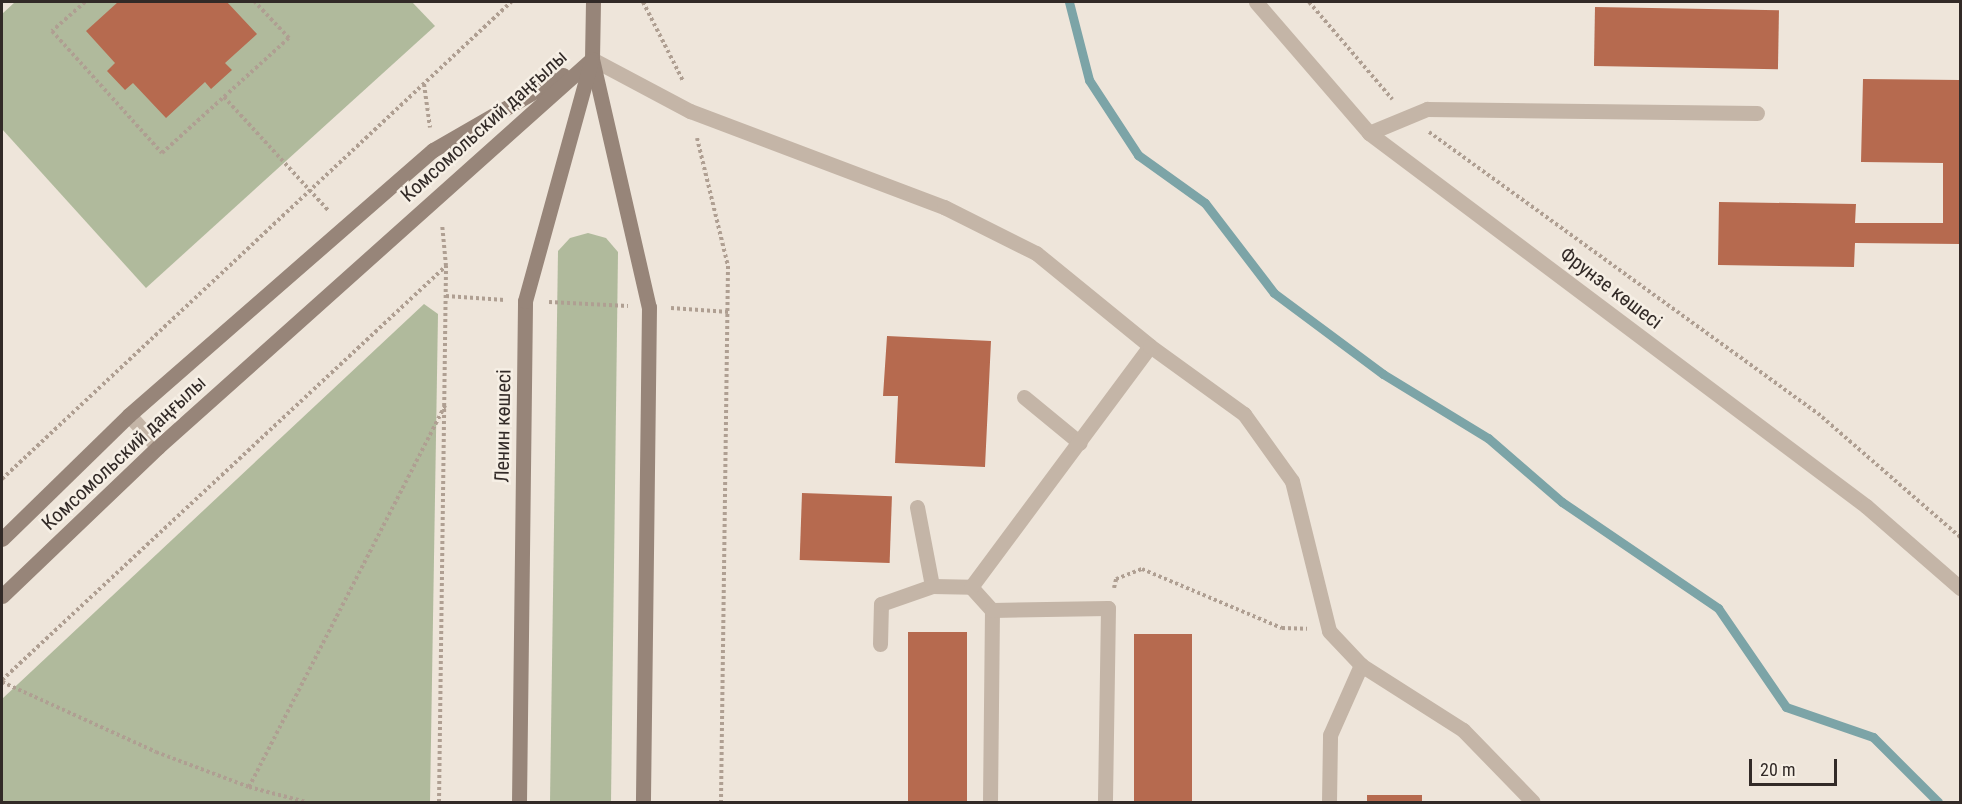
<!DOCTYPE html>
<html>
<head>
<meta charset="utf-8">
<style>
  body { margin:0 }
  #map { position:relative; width:1962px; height:804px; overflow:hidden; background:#eee5da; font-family:"Roboto Condensed",sans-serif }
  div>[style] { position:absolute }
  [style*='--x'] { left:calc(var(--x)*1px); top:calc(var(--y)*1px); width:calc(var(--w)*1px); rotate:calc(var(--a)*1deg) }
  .green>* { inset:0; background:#b0ba9c }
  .stream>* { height:9px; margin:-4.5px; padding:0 4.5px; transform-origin:4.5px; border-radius:4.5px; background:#7ca4a7 }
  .building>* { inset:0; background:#b66a4f; transform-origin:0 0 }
  .path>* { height:4px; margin-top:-2px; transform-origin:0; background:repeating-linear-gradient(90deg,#af9f92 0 3px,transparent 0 6px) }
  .lane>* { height:15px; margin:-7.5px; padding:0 7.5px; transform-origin:7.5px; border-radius:7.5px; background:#c4b5a7 }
  .street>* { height:15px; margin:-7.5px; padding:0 7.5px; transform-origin:7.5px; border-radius:7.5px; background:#c4b5a7 }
  .secondary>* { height:15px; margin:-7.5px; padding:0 7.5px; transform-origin:7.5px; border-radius:7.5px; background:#978579 }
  span { translate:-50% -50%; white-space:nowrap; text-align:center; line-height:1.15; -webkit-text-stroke:5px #f6efe5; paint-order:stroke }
  .street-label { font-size:20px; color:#322a27 }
  .frame { position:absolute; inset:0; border:3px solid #322a27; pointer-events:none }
  .scale { position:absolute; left:1749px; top:759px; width:88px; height:27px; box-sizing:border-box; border:3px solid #322a27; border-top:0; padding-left:8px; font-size:18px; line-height:21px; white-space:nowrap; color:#322a27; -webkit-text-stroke:4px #f6efe5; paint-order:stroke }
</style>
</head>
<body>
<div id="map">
  <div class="green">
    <i style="clip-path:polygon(15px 2px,412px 2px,435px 26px,146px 288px,2px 129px,2px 14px)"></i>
    <i style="clip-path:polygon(588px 233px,606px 238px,618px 252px,611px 802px,550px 802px,558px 251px,570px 238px)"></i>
    <i style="clip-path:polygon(424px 304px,438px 314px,430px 802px,2px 802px,2px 699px)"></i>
  </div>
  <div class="stream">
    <i style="--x:1069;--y:2;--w:81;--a:75.6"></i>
    <i style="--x:1089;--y:80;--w:90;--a:56.8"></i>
    <i style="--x:1138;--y:155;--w:82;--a:35.6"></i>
    <i style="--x:1205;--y:203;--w:113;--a:52.5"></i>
    <i style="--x:1274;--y:293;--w:136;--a:36.6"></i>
    <i style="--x:1383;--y:374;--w:123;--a:31.4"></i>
    <i style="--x:1488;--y:438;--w:98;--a:40.9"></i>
    <i style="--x:1562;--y:502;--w:189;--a:34.2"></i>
    <i style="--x:1718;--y:608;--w:120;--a:55.5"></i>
    <i style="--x:1786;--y:707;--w:92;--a:19"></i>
    <i style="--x:1873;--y:737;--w:92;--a:45"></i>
  </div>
  <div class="building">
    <i style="clip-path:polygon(118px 2px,227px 2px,257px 34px,225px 63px,232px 70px,211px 89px,205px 82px,166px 118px,133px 83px,125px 90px,107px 71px,115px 63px,86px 31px)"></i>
    <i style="left:1595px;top:7px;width:184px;height:59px;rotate:1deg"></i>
    <i style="clip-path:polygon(1863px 79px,1960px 80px,1960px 244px,1855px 243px,1854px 267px,1718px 265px,1719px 202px,1856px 204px,1855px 223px,1943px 223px,1943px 163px,1861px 162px)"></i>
    <i style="clip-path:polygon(887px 336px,991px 341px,985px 467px,895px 463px,898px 396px,883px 396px)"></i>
    <i style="left:802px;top:493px;width:90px;height:67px;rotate:2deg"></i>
    <i style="left:908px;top:632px;width:59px;height:170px"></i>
    <i style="left:1134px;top:634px;width:58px;height:168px"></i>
    <i style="left:1367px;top:795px;width:55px;height:7px"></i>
  </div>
  <div class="path">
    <i style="--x:85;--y:2;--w:44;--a:138.7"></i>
    <i style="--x:52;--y:31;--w:164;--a:48"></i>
    <i style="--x:162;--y:153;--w:171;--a:-42.2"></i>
    <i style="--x:289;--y:38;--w:50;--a:-133.4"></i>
    <i style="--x:643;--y:2;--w:89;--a:63.1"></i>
    <i style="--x:1309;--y:2;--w:128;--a:49.4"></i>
    <i style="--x:424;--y:84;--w:44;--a:82.2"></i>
    <i style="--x:224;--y:97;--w:155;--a:47.4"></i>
    <i style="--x:1429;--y:132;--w:485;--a:35.9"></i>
    <i style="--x:1822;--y:417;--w:183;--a:41"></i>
    <i style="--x:697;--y:138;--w:132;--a:76.4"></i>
    <i style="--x:728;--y:266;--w:536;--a:90.75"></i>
    <i style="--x:446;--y:296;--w:59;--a:3.9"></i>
    <i style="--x:549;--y:302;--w:79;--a:2.9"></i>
    <i style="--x:671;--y:308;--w:58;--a:3.9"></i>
    <i style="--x:2;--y:479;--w:698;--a:-43.14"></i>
    <i style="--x:1114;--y:588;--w:9;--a:-77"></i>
    <i style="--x:1116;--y:579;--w:28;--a:-21"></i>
    <i style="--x:1142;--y:569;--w:152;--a:22.9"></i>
    <i style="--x:1282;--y:628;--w:25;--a:2"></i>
    <i style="--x:2;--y:680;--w:607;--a:-43"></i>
    <i style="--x:2;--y:682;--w:169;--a:24.4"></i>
    <i style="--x:156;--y:752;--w:99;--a:20.6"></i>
    <i style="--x:249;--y:787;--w:59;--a:14.7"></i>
    <i style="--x:249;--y:787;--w:429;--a:-62.8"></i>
    <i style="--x:439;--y:802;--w:536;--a:-89.25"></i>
    <i style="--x:446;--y:266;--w:42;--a:-95.4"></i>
  </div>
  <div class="lane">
    <i style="--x:1369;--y:133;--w:63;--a:-22.5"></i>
    <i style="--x:1427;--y:109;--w:330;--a:0.7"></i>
    <i style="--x:1024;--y:397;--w:72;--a:39.4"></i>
    <i style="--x:917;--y:507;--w:80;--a:79.2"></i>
    <i style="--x:971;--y:587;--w:31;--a:48"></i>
    <i style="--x:992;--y:610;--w:192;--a:90.6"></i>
    <i style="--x:992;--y:610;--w:116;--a:-1"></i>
    <i style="--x:1108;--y:608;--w:194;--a:90.9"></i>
    <i style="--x:880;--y:644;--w:40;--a:-88.6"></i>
    <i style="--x:881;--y:604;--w:54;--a:-19.4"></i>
    <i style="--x:932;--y:586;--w:39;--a:1"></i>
    <i style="--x:971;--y:587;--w:300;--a:-53.4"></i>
    <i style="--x:1329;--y:802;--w:67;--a:-89.1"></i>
    <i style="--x:1330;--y:735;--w:77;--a:-66.1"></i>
  </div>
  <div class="street">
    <i style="--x:1256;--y:2;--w:173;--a:49.2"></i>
    <i style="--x:1369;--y:133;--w:621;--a:36.89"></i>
    <i style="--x:1866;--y:506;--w:125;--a:41.1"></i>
    <i style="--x:592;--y:59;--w:111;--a:28"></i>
    <i style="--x:690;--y:111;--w:272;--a:20.7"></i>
    <i style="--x:944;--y:207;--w:103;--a:26.6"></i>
    <i style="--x:1036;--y:253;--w:147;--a:39.2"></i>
    <i style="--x:1150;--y:346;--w:116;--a:35.9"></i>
    <i style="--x:1244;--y:414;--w:82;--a:54.4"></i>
    <i style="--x:1292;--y:481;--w:154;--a:76.1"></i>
    <i style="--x:1329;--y:631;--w:47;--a:46.7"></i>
    <i style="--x:1361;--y:665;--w:121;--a:32.5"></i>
    <i style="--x:1463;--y:730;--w:100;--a:45.8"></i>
    <i style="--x:129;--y:415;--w:43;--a:47.8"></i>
  </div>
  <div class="secondary">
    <i style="--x:593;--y:2;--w:57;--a:91"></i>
    <i style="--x:592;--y:59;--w:254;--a:77.1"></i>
    <i style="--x:649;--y:307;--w:495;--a:90.7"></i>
    <i style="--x:2;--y:539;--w:177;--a:-44.3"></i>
    <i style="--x:129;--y:415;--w:403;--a:-41.1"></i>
    <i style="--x:433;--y:150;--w:150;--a:-30"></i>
    <i style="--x:2;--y:596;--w:216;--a:-43.7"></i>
    <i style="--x:158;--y:447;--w:582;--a:-41.8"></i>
    <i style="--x:519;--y:802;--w:501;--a:-89.31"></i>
    <i style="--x:525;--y:301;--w:249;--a:-74.6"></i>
  </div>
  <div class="street-label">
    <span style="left:484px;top:126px;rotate:-42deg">Комсомольский даңғылы</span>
    <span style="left:1611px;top:288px;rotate:37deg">Фрунзе көшесі</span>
    <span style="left:503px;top:426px;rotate:-89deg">Ленин көшесі</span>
    <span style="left:124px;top:453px;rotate:-43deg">Комсомольский даңғылы</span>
  </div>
  <div class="frame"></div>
  <div class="scale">20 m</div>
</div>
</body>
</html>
